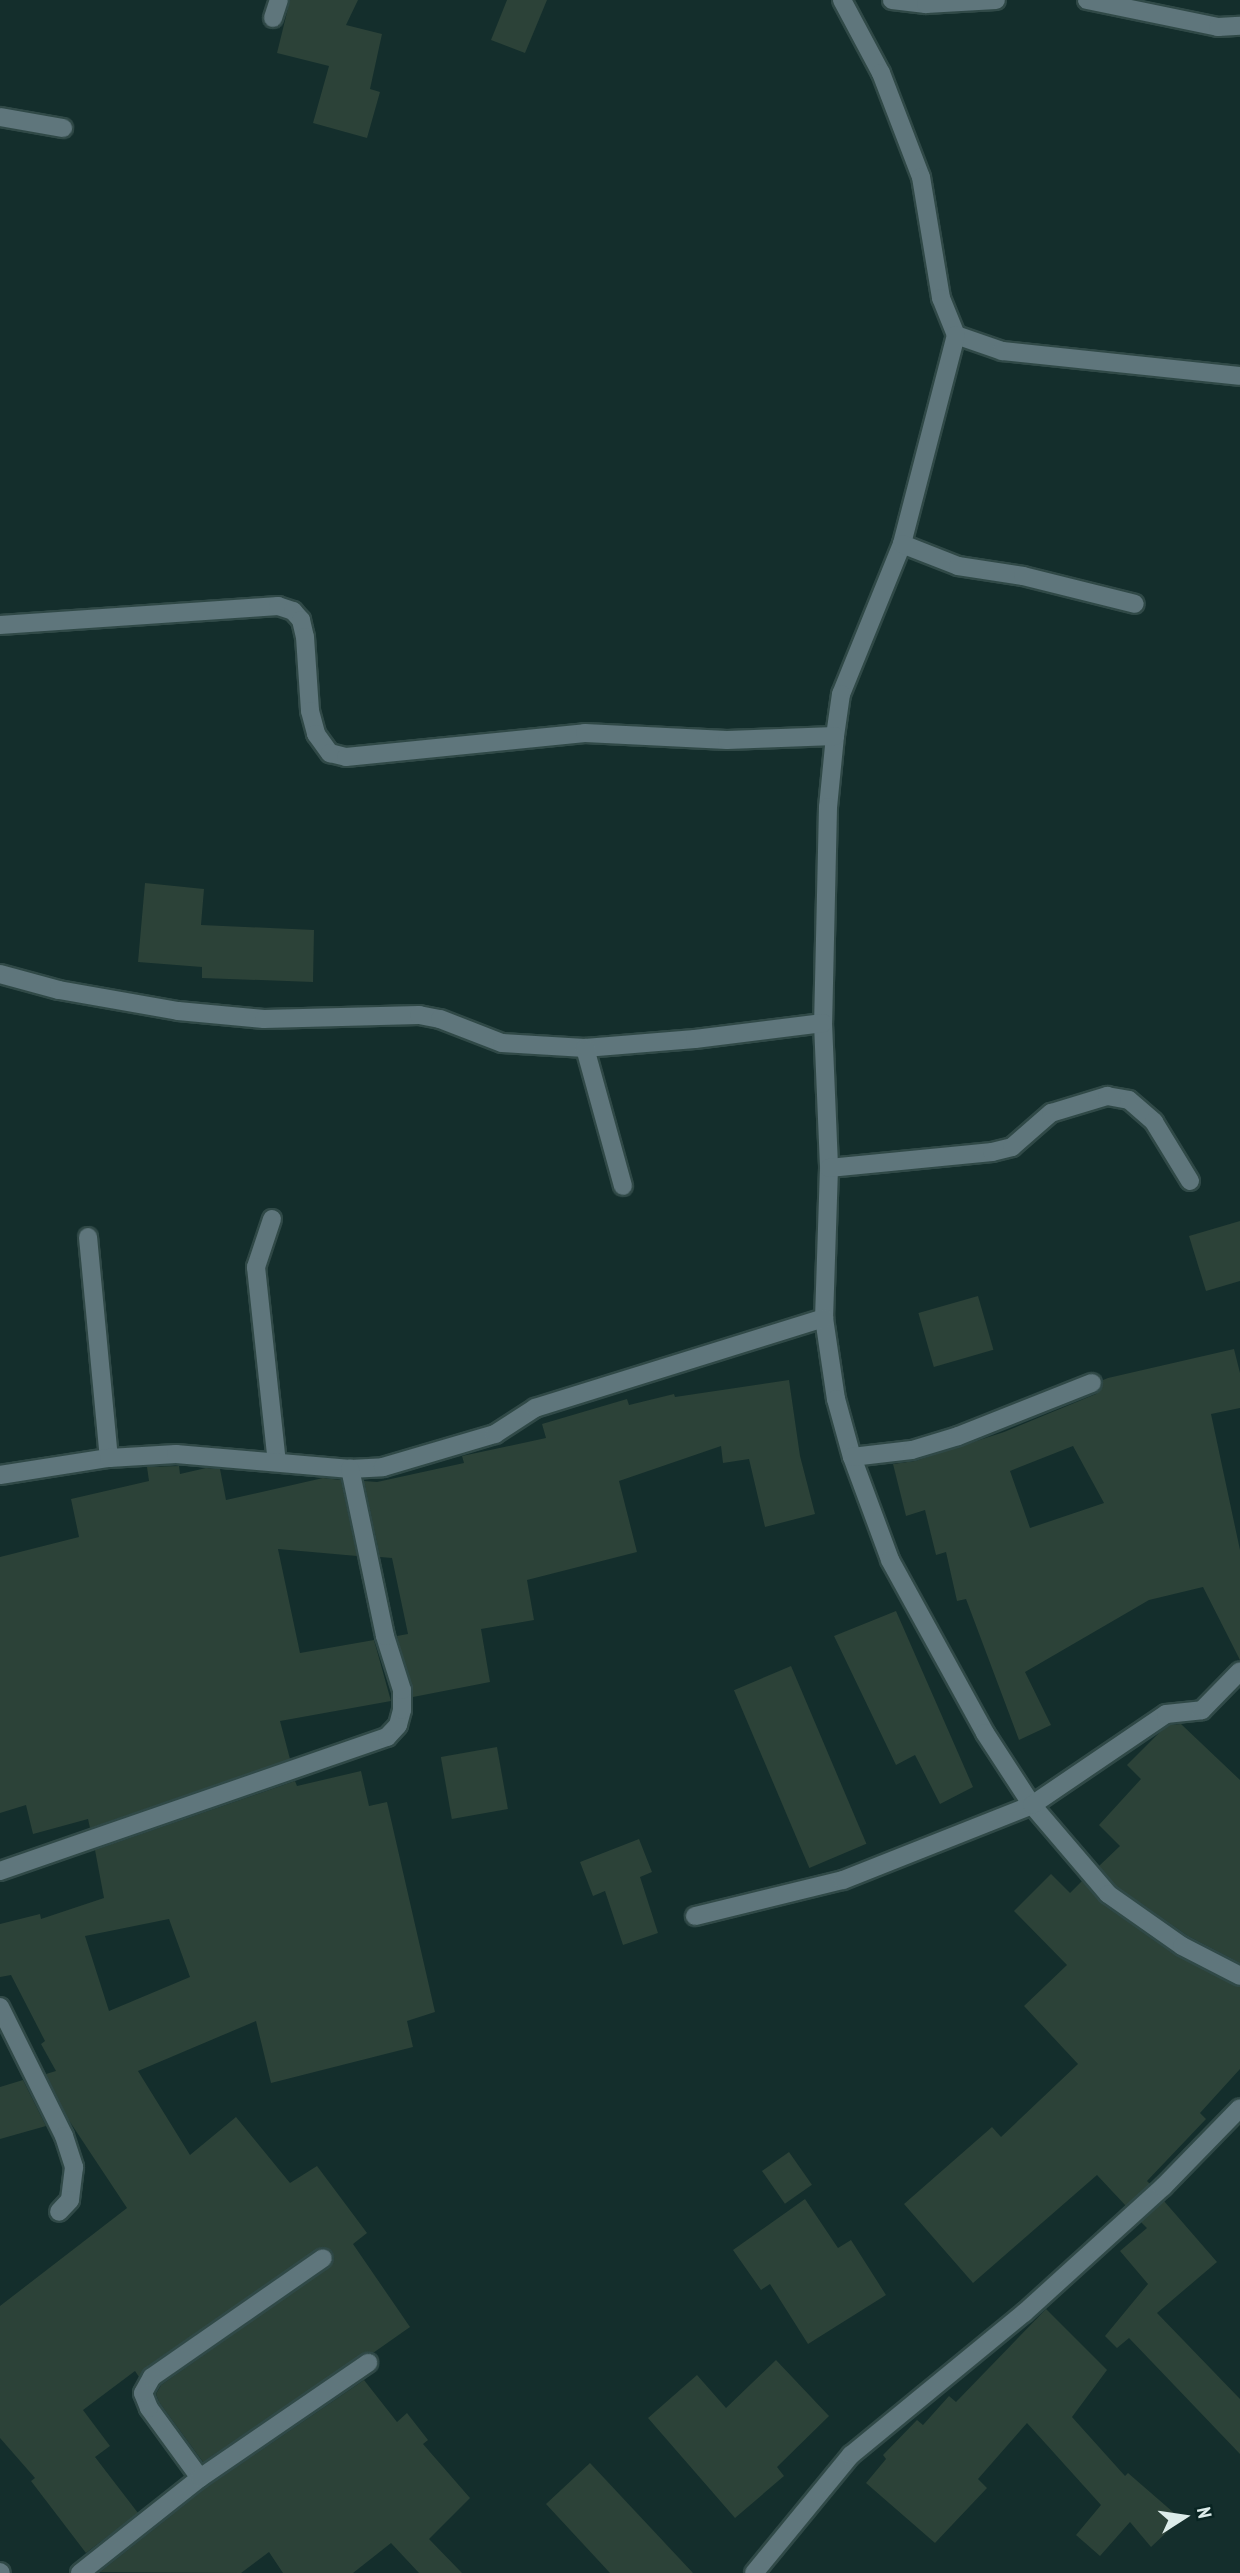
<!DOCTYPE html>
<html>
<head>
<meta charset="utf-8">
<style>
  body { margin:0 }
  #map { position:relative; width:1240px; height:2573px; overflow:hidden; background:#142e2c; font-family:"PT Sans Narrow",sans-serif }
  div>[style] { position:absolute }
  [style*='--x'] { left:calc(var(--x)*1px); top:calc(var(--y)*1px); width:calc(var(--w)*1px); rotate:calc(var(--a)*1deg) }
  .building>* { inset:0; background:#2c4238; transform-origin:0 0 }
  .roads { filter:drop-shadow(2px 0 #304947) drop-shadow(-2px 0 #304947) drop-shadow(0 2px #304947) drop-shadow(0 -2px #304947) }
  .minor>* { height:18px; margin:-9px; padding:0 9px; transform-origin:9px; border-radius:9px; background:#5f767c }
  span { translate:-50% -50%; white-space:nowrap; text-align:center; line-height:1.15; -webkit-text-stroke:5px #092422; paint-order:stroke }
  .north { position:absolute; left:1149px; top:2482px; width:70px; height:70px; -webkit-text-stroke:5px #092422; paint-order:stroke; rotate:78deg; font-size:19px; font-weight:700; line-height:28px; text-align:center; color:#ddecea }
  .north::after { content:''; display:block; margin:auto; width:24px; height:32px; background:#ddecea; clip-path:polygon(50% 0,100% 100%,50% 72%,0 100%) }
</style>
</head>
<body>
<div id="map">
  <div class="building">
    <i style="clip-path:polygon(290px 0,358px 0,346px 25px,382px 34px,370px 89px,380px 92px,367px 138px,313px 123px,329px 66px,277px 53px)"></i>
    <i style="clip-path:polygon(507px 0,547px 0,525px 53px,491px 40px)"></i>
    <i style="clip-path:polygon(145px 883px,204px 889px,201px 925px,314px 930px,313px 982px,202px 978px,202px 967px,138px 962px)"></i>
    <i style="clip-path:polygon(1240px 1221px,1240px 1281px,1206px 1291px,1189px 1236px)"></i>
    <i style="left:978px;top:1296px;width:56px;height:62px;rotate:74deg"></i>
    <i style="clip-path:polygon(evenodd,1234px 1349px,1240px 1373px,1240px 1408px,1211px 1414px,1240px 1550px,1240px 1660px,1203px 1587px,1149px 1600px,1025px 1672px,1051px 1725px,1019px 1740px,966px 1599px,957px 1601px,946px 1552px,936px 1555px,925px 1510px,906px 1516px,893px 1464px,915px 1461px,1004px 1432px,1096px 1394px,1101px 1389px,1103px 1380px,1108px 1378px,1234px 1349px,1073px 1446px,1104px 1503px,1030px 1528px,1010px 1471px,1073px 1446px)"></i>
    <i style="clip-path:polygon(789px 1380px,800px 1456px,815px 1514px,765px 1527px,749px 1459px,723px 1463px,721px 1446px,619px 1481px,637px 1552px,527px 1580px,534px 1620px,481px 1629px,490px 1682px,413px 1697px,397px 1636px,408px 1634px,392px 1558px,380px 1557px,364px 1481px,377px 1482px,464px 1463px,462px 1456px,546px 1438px,542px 1424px,627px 1399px,629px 1405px,674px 1394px,675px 1397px)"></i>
    <i style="clip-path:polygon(179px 1466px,180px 1474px,206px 1468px,220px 1469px,226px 1500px,323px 1478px,341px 1480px,357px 1556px,278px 1549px,300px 1653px,374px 1640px,391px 1701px,280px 1721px,290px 1759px,90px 1828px,88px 1819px,33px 1834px,26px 1805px,0 1813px,0 1557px,79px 1537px,71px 1499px,149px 1481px,147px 1467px)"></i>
    <i style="clip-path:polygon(896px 1611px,973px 1787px,940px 1804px,915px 1755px,896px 1765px,834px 1636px)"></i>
    <i style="left:791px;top:1666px;width:193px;height:62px;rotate:67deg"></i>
    <i style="clip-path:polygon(1181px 1724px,1240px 1780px,1240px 1963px,1188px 1936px,1116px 1886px,1099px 1866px,1120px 1846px,1099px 1825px,1141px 1779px,1127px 1765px,1160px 1732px,1170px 1725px)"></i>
    <i style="left:497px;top:1747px;width:63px;height:57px;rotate:80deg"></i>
    <i style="clip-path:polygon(evenodd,361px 1771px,369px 1806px,387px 1802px,435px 2012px,407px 2021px,413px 2047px,271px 2083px,256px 2021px,138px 2071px,190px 2155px,236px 2117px,290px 2183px,317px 2166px,367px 2233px,353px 2244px,410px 2327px,373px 2353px,362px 2354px,203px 2462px,159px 2402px,156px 2394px,161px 2385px,329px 2267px,334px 2258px,332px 2251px,323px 2247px,317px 2249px,145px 2368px,139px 2377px,135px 2371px,83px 2410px,110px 2446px,95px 2457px,138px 2513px,86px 2553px,31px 2481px,35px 2478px,0 2438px,0 2306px,127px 2208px,68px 2119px,46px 2074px,56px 2071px,41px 2044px,45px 2041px,11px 1975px,0 1977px,0 1924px,40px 1914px,41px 1919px,104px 1898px,95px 1850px,295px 1781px,297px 1786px,361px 1771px,169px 1919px,190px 1977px,109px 2011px,85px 1936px,169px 1919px)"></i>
    <i style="clip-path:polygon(639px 1839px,652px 1872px,640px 1877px,658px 1933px,623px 1945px,605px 1891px,593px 1896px,580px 1862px)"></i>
    <i style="clip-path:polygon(1051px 1874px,1070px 1893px,1082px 1881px,1101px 1903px,1175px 1955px,1240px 1987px,1240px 2069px,1200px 2113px,1206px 2119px,1147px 2181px,1150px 2184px,1126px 2206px,1097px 2175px,973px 2283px,904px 2204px,992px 2127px,1001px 2137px,1078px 2064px,1024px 2006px,1067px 1965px,1014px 1911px)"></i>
    <i style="clip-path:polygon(23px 2080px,46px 2126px,0 2139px,0 2087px)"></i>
    <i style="left:789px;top:2152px;width:40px;height:33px;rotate:55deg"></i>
    <i style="clip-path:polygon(805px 2199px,838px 2248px,851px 2240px,886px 2295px,808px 2344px,770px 2284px,761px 2290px,733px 2250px)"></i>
    <i style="clip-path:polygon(1164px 2201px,1217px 2262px,1157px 2313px,1240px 2399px,1240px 2454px,1129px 2338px,1117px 2348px,1105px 2336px,1148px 2284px,1120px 2251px,1147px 2228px,1141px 2222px)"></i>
    <i style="clip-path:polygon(1046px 2309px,1107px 2370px,1072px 2417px,1125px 2476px,1128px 2473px,1181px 2519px,1151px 2547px,1130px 2522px,1100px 2556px,1076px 2535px,1101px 2505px,1027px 2423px,978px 2479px,987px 2488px,935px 2543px,866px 2483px,886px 2459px,883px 2455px,917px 2420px,923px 2425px,949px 2396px,956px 2402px)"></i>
    <i style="clip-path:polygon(776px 2360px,829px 2416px,777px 2467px,784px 2476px,735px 2518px,648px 2418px,697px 2375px,726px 2408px)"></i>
    <i style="clip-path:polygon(364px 2380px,397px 2422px,407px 2413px,428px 2440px,423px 2444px,470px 2498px,429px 2539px,462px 2573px,419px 2573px,391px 2543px,353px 2573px,283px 2573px,269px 2552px,241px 2573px,100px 2572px,207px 2487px)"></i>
    <i style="clip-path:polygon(590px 2463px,693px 2573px,610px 2573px,546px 2504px)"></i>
  </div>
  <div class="roads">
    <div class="minor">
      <i style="--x:842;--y:0;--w:83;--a:61.9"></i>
      <i style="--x:881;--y:73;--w:111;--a:69"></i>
      <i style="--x:921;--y:177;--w:123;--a:80.6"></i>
      <i style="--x:941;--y:298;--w:40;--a:68"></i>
      <i style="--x:956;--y:335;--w:49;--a:19.2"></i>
      <i style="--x:1002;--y:351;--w:239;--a:6"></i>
      <i style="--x:892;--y:0;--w:34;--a:7"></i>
      <i style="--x:926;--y:4;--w:70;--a:-3.3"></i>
      <i style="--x:1087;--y:0;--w:134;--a:11.6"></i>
      <i style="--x:1218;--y:27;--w:22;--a:-3"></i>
      <i style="--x:273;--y:18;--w:19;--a:-72"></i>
      <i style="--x:0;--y:117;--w:64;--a:9.9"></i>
      <i style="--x:956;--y:335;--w:216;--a:104.5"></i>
      <i style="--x:902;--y:544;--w:162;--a:112.1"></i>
      <i style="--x:841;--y:694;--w:42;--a:98.1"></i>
      <i style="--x:835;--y:736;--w:71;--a:95.6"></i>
      <i style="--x:828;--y:807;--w:216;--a:91.3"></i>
      <i style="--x:823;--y:1023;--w:145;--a:87.6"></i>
      <i style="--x:829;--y:1168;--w:150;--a:91.9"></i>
      <i style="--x:824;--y:1318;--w:82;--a:81.6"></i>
      <i style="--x:836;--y:1399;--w:60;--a:74.6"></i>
      <i style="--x:852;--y:1457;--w:110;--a:69.7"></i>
      <i style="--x:890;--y:1560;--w:197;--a:61.2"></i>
      <i style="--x:985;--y:1733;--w:86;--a:56.9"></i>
      <i style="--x:1032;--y:1805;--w:117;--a:49.5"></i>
      <i style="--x:1108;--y:1894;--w:90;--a:35.1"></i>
      <i style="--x:1182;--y:1946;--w:65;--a:27.3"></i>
      <i style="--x:902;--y:544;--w:60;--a:21.4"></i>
      <i style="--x:958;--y:566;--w:66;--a:8.7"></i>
      <i style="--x:1023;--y:576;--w:115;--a:14"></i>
      <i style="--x:0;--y:625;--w:279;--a:-3.9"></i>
      <i style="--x:278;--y:606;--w:16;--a:18"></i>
      <i style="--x:293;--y:611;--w:12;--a:48"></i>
      <i style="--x:301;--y:620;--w:17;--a:77"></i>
      <i style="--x:305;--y:637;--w:74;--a:86.1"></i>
      <i style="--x:310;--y:711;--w:24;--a:75"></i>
      <i style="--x:316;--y:734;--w:24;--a:54"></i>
      <i style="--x:330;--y:753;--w:16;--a:14"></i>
      <i style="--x:346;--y:757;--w:240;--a:-5.7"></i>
      <i style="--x:585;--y:733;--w:142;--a:2.8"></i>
      <i style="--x:727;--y:740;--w:108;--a:-2.1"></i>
      <i style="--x:0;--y:974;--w:61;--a:15.2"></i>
      <i style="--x:59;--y:990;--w:121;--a:10"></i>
      <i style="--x:178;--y:1011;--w:86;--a:5.3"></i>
      <i style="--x:264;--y:1019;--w:155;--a:-1.5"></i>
      <i style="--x:419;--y:1015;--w:21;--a:11"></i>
      <i style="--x:440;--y:1019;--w:66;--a:21.2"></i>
      <i style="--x:502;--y:1043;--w:83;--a:3.4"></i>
      <i style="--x:585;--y:1048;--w:110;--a:-4.7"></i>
      <i style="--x:695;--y:1039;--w:129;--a:-7.1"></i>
      <i style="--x:585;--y:1048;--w:143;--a:74.6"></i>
      <i style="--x:829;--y:1168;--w:164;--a:-5.6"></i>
      <i style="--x:992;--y:1152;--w:21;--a:-14"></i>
      <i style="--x:1012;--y:1147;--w:52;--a:-41.1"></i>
      <i style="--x:1051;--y:1113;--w:59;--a:-16.9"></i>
      <i style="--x:1107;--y:1096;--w:22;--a:10"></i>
      <i style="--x:1129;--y:1100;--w:33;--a:41"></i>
      <i style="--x:1154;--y:1122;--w:69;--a:58.6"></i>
      <i style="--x:272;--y:1219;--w:51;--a:108.4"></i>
      <i style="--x:256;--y:1267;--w:196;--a:83.9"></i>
      <i style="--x:88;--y:1237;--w:222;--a:84.6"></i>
      <i style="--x:852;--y:1457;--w:60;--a:-6.7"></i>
      <i style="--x:912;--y:1450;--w:48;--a:-16.9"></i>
      <i style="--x:958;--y:1436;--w:144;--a:-21.6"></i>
      <i style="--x:0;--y:1475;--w:110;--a:-8.9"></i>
      <i style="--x:109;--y:1458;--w:67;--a:-3.4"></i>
      <i style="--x:176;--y:1454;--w:175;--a:4.9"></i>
      <i style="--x:350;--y:1469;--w:33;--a:-3"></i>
      <i style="--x:383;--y:1467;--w:117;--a:-16.4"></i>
      <i style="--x:495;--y:1434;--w:48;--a:-33"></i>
      <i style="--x:535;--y:1408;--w:303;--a:-17.3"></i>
      <i style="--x:0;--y:1871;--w:410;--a:-19.1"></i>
      <i style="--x:387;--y:1737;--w:16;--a:-47"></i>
      <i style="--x:398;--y:1725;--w:16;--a:-75"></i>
      <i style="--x:402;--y:1710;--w:20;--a:-90"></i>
      <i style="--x:402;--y:1690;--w:57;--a:-107.5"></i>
      <i style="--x:385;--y:1636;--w:171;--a:-101.8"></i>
      <i style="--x:695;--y:1916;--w:152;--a:-13.7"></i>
      <i style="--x:843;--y:1880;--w:203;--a:-21.6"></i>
      <i style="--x:1032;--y:1805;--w:162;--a:-34.2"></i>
      <i style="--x:1166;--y:1714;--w:36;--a:-6"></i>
      <i style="--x:1202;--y:1710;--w:54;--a:-45.7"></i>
      <i style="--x:0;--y:2007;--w:144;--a:63.6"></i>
      <i style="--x:64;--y:2136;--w:33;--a:72"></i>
      <i style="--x:74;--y:2167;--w:33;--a:97"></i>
      <i style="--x:70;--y:2200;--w:16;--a:133"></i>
      <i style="--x:200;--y:2478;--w:87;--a:-126.1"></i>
      <i style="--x:149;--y:2408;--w:16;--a:-112"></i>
      <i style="--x:143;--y:2393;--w:18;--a:-61"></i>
      <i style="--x:152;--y:2377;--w:208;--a:-34.8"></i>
      <i style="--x:0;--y:2572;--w:1;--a:45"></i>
      <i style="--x:80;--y:2573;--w:153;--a:-38.4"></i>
      <i style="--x:200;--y:2478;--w:204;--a:-34.4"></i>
      <i style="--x:754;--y:2573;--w:153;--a:-50.6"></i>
      <i style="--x:851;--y:2455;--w:224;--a:-39.4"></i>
      <i style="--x:1024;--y:2313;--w:188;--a:-42.2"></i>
      <i style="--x:1163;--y:2187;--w:110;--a:-45.7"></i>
    </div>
  </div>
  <div class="north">N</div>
</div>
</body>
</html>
